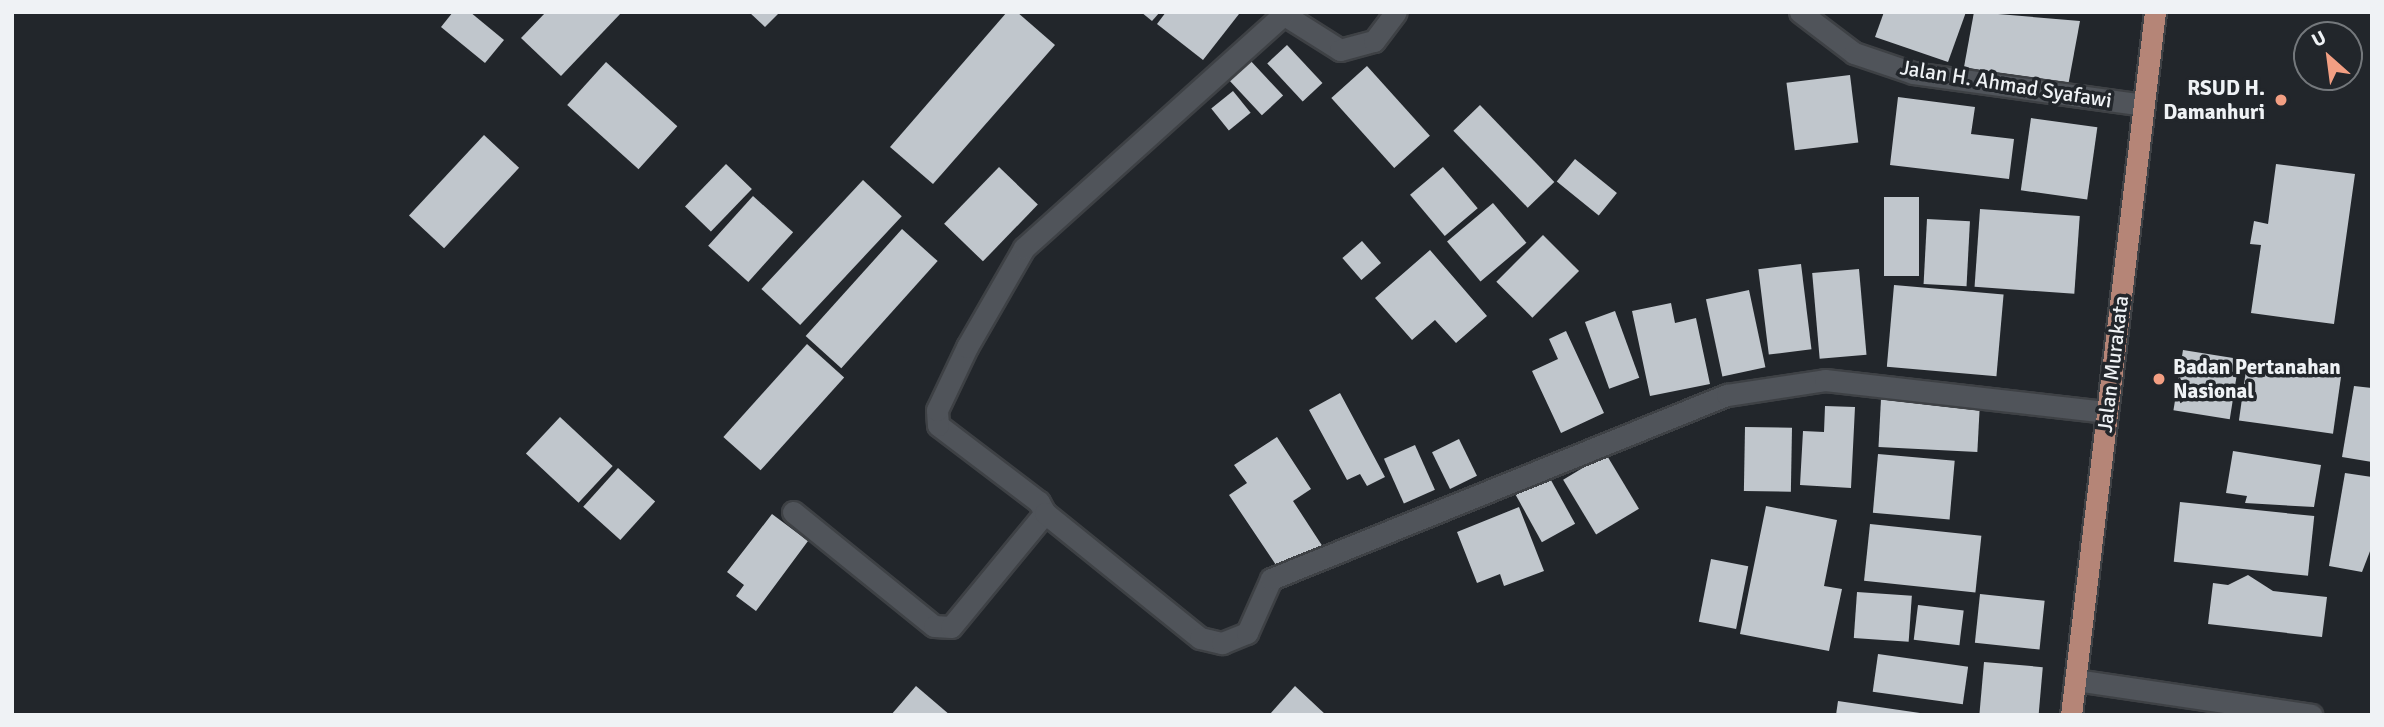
<!DOCTYPE html>
<html>
<head>
<meta charset="utf-8">
<style>
  body { margin:0 }
  #map { position:relative; width:2384px; height:727px; overflow:hidden; background:#22262b; font-family:Signika,sans-serif }
  div>[style] { position:absolute }
  [style*='--x'] { left:calc(var(--x)*1px); top:calc(var(--y)*1px); width:calc(var(--w)*1px); rotate:calc(var(--a)*1deg) }
  .building>* { inset:0; background:#c0c6cc; transform-origin:0 0 }
  .roads { filter:drop-shadow(2px 0 #3e4145) drop-shadow(-2px 0 #3e4145) drop-shadow(0 2px #3e4145) drop-shadow(0 -2px #3e4145) }
  .street>* { height:21px; margin:-10.5px; padding:0 10.5px; transform-origin:10.5px; border-radius:10.5px; background:#50545a }
  .primary>* { height:21px; margin:-10.5px; padding:0 10.5px; transform-origin:10.5px; border-radius:10.5px; background:#b58577 }
  .dots>* { width:19px; height:19px; translate:-50% -50%; box-sizing:border-box; border:4px solid #22262b; border-radius:50% }
  span { translate:-50% -50%; white-space:nowrap; text-align:center; line-height:1.15; -webkit-text-stroke:7px #22262b; paint-order:stroke }
  .street-label { font-size:21px; color:#eff2f5 }
  .poi-label { font-size:21px; color:#eff2f5; font-weight:700 }
  .right { translate:-100% -50%; text-align:right }
  .left { translate:0 -50%; text-align:left }
  .frame { position:absolute; inset:0; border:14px solid #eff2f5; pointer-events:none }
  .north { position:absolute; left:2293px; top:21px; width:70px; height:70px; box-sizing:border-box; background:#22262b; border:2px solid #74787c; border-radius:50%; rotate:332deg; font-size:19px; font-weight:700; line-height:28px; text-align:center; color:#eff2f5 }
  .north::after { content:''; display:block; margin:auto; width:24px; height:32px; background:#f39f83; clip-path:polygon(50% 0,100% 100%,50% 72%,0 100%) }
</style>
</head>
<body>
<div id="map">
  <div class="building">
    <i style="clip-path:polygon(453px 12px,470px 12px,504px 40px,485px 63px,441px 27px)"></i>
    <i style="clip-path:polygon(546px 12px,622px 12px,561px 76px,521px 38px)"></i>
    <i style="clip-path:polygon(749px 12px,780px 12px,765px 27px)"></i>
    <i style="clip-path:polygon(1007px 12px,1017px 12px,1055px 45px,933px 184px,890px 147px)"></i>
    <i style="clip-path:polygon(1141px 12px,1160px 12px,1152px 21px)"></i>
    <i style="clip-path:polygon(1166px 12px,1236px 12px,1239px 14px,1203px 60px,1157px 24px)"></i>
    <i style="clip-path:polygon(1884px 12px,1966px 12px,1948px 62px,1875px 37px)"></i>
    <i style="clip-path:polygon(1974px 12px,2080px 21px,2068px 86px,1964px 67px)"></i>
    <i style="left:1287px;top:45px;width:52px;height:27px;rotate:47deg"></i>
    <i style="left:1249px;top:59px;width:50px;height:29px;rotate:47deg"></i>
    <i style="left:606px;top:62px;width:96px;height:58px;rotate:42deg"></i>
    <i style="left:1367px;top:66px;width:94px;height:48px;rotate:48deg"></i>
    <i style="left:1850px;top:75px;width:68px;height:64px;rotate:83deg"></i>
    <i style="left:1233px;top:91px;width:28px;height:28px;rotate:51deg"></i>
    <i style="clip-path:polygon(1898px 97px,1975px 107px,1971px 134px,2014px 139px,2009px 179px,1890px 165px)"></i>
    <i style="left:1480px;top:105px;width:107px;height:37px;rotate:46deg"></i>
    <i style="left:2031px;top:118px;width:67px;height:73px;rotate:8deg"></i>
    <i style="left:484px;top:135px;width:48px;height:110px;rotate:43deg"></i>
    <i style="left:1575px;top:159px;width:54px;height:29px;rotate:39deg"></i>
    <i style="left:726px;top:164px;width:36px;height:59px;rotate:44deg"></i>
    <i style="clip-path:polygon(2276px 164px,2355px 174px,2334px 324px,2251px 313px,2261px 245px,2250px 244px,2254px 221px,2268px 224px)"></i>
    <i style="left:999px;top:167px;width:54px;height:79px;rotate:44deg"></i>
    <i style="left:1443px;top:167px;width:54px;height:43px;rotate:50deg"></i>
    <i style="left:863px;top:180px;width:53px;height:149px;rotate:43deg"></i>
    <i style="left:753px;top:196px;width:54px;height:67px;rotate:42deg"></i>
    <i style="left:1884px;top:197px;width:35px;height:79px"></i>
    <i style="left:1493px;top:203px;width:52px;height:60px;rotate:50deg"></i>
    <i style="left:1980px;top:209px;width:100px;height:78px;rotate:4deg"></i>
    <i style="left:1927px;top:219px;width:43px;height:65px;rotate:3deg"></i>
    <i style="left:902px;top:229px;width:48px;height:144px;rotate:42deg"></i>
    <i style="left:1543px;top:235px;width:51px;height:66px;rotate:45deg"></i>
    <i style="left:1362px;top:241px;width:29px;height:26px;rotate:49deg"></i>
    <i style="clip-path:polygon(1430px 250px,1487px 316px,1456px 343px,1435px 320px,1412px 340px,1375px 298px)"></i>
    <i style="left:1801px;top:264px;width:86px;height:43px;rotate:83deg"></i>
    <i style="left:1859px;top:269px;width:86px;height:47px;rotate:85deg"></i>
    <i style="left:1894px;top:285px;width:110px;height:82px;rotate:5deg"></i>
    <i style="left:1749px;top:290px;width:79px;height:44px;rotate:78deg"></i>
    <i style="clip-path:polygon(1671px 303px,1675px 323px,1696px 318px,1710px 384px,1650px 396px,1632px 311px)"></i>
    <i style="left:1615px;top:311px;width:71px;height:32px;rotate:70deg"></i>
    <i style="clip-path:polygon(1566px 331px,1604px 413px,1561px 433px,1532px 371px,1558px 359px,1549px 339px)"></i>
    <i style="left:807px;top:344px;width:50px;height:125px;rotate:42deg"></i>
    <i style="left:2183px;top:350px;width:57px;height:61px;rotate:9deg"></i>
    <i style="left:2247px;top:363px;width:95px;height:58px;rotate:8deg"></i>
    <i style="clip-path:polygon(2354px 386px,2372px 388px,2372px 462px,2342px 457px)"></i>
    <i style="clip-path:polygon(1340px 393px,1385px 477px,1367px 486px,1360px 474px,1347px 480px,1309px 410px)"></i>
    <i style="left:1881px;top:399px;width:99px;height:48px;rotate:3deg"></i>
    <i style="clip-path:polygon(1825px 406px,1855px 407px,1851px 488px,1800px 485px,1803px 431px,1824px 432px)"></i>
    <i style="left:560px;top:417px;width:72px;height:50px;rotate:43deg"></i>
    <i style="left:1745px;top:427px;width:47px;height:64px;rotate:1deg"></i>
    <i style="clip-path:polygon(1277px 437px,1311px 489px,1293px 501px,1323px 547px,1282px 574px,1229px 495px,1247px 483px,1234px 465px)"></i>
    <i style="left:1459px;top:439px;width:41px;height:30px;rotate:64deg"></i>
    <i style="left:1415px;top:445px;width:49px;height:34px;rotate:66deg"></i>
    <i style="clip-path:polygon(2233px 451px,2321px 465px,2314px 507px,2245px 503px,2247px 496px,2226px 493px)"></i>
    <i style="left:1606px;top:454px;width:64px;height:50px;rotate:59deg"></i>
    <i style="left:1878px;top:454px;width:77px;height:59px;rotate:5deg"></i>
    <i style="left:618px;top:468px;width:50px;height:52px;rotate:42deg"></i>
    <i style="left:1547px;top:473px;width:58px;height:38px;rotate:61deg"></i>
    <i style="clip-path:polygon(2345px 473px,2372px 477px,2372px 546px,2362px 572px,2329px 566px)"></i>
    <i style="left:2180px;top:502px;width:135px;height:60px;rotate:6deg"></i>
    <i style="clip-path:polygon(1766px 506px,1837px 520px,1824px 586px,1842px 589px,1829px 651px,1740px 634px)"></i>
    <i style="clip-path:polygon(1519px 507px,1544px 571px,1504px 586px,1500px 574px,1477px 583px,1457px 532px)"></i>
    <i style="clip-path:polygon(772px 514px,808px 541px,756px 611px,736px 596px,744px 585px,727px 572px)"></i>
    <i style="left:1870px;top:524px;width:112px;height:57px;rotate:6deg"></i>
    <i style="left:1711px;top:559px;width:38px;height:64px;rotate:11deg"></i>
    <i style="clip-path:polygon(2248px 575px,2273px 591px,2327px 597px,2322px 637px,2208px 624px,2213px 583px,2228px 585px)"></i>
    <i style="left:1857px;top:592px;width:55px;height:46px;rotate:4deg"></i>
    <i style="left:1980px;top:594px;width:65px;height:49px;rotate:6deg"></i>
    <i style="left:1918px;top:605px;width:46px;height:35px;rotate:7deg"></i>
    <i style="left:1878px;top:654px;width:91px;height:38px;rotate:8deg"></i>
    <i style="left:1984px;top:662px;width:59px;height:53px;rotate:5deg"></i>
    <i style="clip-path:polygon(916px 686px,950px 715px,891px 715px)"></i>
    <i style="clip-path:polygon(1295px 686px,1326px 715px,1269px 715px)"></i>
    <i style="clip-path:polygon(1838px 701px,1920px 713px,1920px 715px,1836px 715px)"></i>
  </div>
  <div class="roads">
    <div class="street">
      <i style="--x:1280;--y:12;--w:71;--a:32.3"></i>
      <i style="--x:1340;--y:50;--w:35;--a:-15"></i>
      <i style="--x:1374;--y:41;--w:36;--a:-53"></i>
      <i style="--x:1800;--y:12;--w:68;--a:37.2"></i>
      <i style="--x:1854;--y:53;--w:62;--a:18.7"></i>
      <i style="--x:1913;--y:73;--w:233;--a:7.9"></i>
      <i style="--x:793;--y:512;--w:181;--a:39"></i>
      <i style="--x:934;--y:626;--w:17;--a:3"></i>
      <i style="--x:951;--y:627;--w:148;--a:-50.5"></i>
      <i style="--x:1045;--y:513;--w:13;--a:-119"></i>
      <i style="--x:1039;--y:502;--w:127;--a:-142.7"></i>
      <i style="--x:938;--y:425;--w:15;--a:-94"></i>
      <i style="--x:937;--y:410;--w:70;--a:-64.5"></i>
      <i style="--x:967;--y:347;--w:114;--a:-60.1"></i>
      <i style="--x:1024;--y:248;--w:348;--a:-42"></i>
      <i style="--x:1045;--y:513;--w:199;--a:38.9"></i>
      <i style="--x:1200;--y:638;--w:23;--a:13"></i>
      <i style="--x:1222;--y:643;--w:27;--a:-22"></i>
      <i style="--x:1247;--y:633;--w:59;--a:-66"></i>
      <i style="--x:1271;--y:579;--w:492;--a:-22"></i>
      <i style="--x:1727;--y:395;--w:99;--a:-8.7"></i>
      <i style="--x:1825;--y:380;--w:284;--a:6.5"></i>
      <i style="--x:2075;--y:680;--w:239;--a:8.4"></i>
    </div>
    <div class="primary">
      <i style="--x:2071;--y:715;--w:708;--a:-83.19"></i>
    </div>
  </div>
  <div class="dots">
    <i style="left:2281px;top:100px;background:#f39f83"></i>
    <i style="left:2159px;top:379px;background:#f39f83"></i>
  </div>
  <div class="street-label">
    <span style="left:2006px;top:84px;rotate:9deg">Jalan H. Ahmad Syafawi</span>
    <span style="left:2113px;top:364px;rotate:-83deg">Jalan Murakata</span>
  </div>
  <div class="poi-label">
    <span class="right" style="left:2265px;top:100px">RSUD H.<br>Damanhuri</span>
    <span class="left" style="left:2173px;top:379px">Badan Pertanahan<br>Nasional</span>
  </div>
  <div class="frame"></div>
  <div class="north">U</div>
</div>
</body>
</html>
